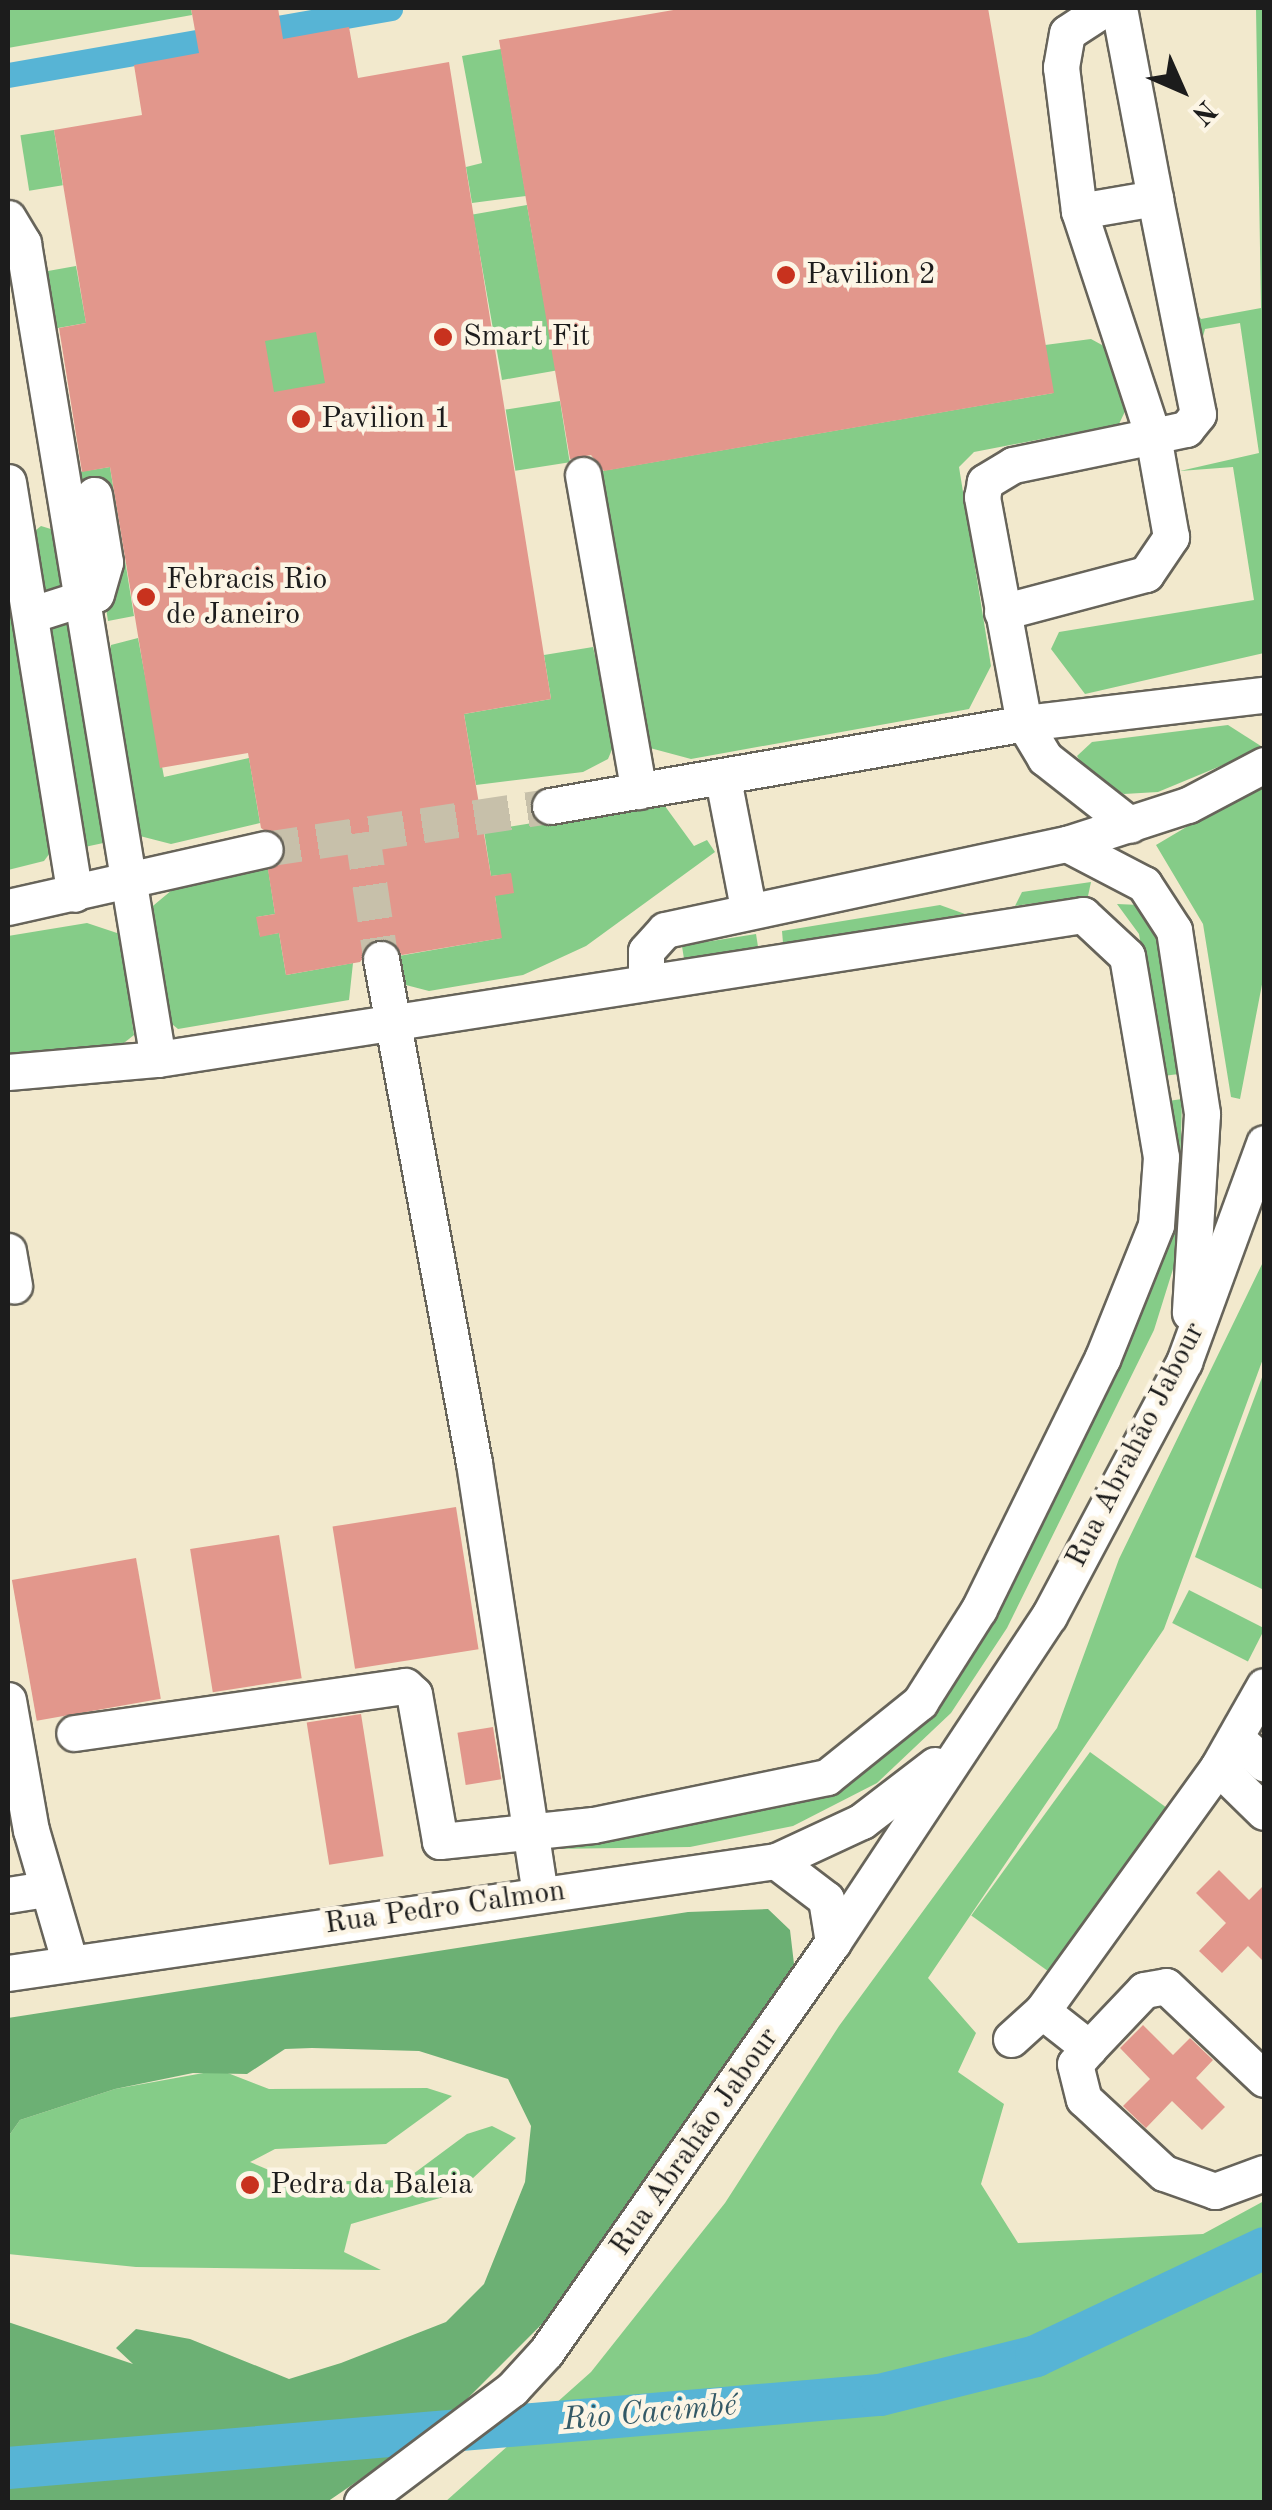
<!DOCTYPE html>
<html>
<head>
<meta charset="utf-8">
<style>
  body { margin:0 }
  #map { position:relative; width:1272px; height:2510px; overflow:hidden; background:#f2e9cd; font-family:"Old Standard TT",serif }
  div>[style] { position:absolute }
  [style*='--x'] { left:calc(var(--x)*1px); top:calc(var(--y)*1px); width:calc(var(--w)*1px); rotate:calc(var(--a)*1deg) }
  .green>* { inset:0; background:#85cc88; transform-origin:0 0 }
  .round { border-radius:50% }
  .forest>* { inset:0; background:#6cb074 }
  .canal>* { height:25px; margin:-12.5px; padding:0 12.5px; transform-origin:12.5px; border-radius:12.5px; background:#57b4d5 }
  .river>* { height:42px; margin:-21px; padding:0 21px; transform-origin:21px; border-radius:21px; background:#57b4d5 }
  .building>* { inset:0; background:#e2978c; transform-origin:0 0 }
  .minor-tunnel>* { height:35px; margin-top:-17.5px; transform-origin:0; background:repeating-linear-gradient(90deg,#c7c0aa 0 35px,transparent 0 53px) }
  .roads { filter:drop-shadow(2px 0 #67645a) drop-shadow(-2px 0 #67645a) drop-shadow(0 2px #67645a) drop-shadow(0 -2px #67645a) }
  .minor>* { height:35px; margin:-17.5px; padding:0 17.5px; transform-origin:17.5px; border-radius:17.5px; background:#fff }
  .dots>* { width:28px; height:28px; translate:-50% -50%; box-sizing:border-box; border:5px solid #fcf5e5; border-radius:50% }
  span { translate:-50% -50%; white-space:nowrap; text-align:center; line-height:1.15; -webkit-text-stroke:9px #fcf5e5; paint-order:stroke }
  .poi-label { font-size:30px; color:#1c1c1c }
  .left { translate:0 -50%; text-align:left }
  .street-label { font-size:30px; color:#1c1c1c }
  .water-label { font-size:32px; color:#345966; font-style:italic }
  .frame { position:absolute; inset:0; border:10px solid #1c1c1c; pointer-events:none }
  .north { position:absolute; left:1132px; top:40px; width:100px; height:100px; -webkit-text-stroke:8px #fcf5e5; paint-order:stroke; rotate:135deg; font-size:28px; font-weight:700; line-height:40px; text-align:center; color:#1c1c1c }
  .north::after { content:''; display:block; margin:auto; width:35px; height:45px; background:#1c1c1c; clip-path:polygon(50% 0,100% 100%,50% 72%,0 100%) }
</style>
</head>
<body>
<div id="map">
  <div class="green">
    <i style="clip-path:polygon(8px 8px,191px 8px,192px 15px,8px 48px)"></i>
    <i style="clip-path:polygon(1264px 8px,1264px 653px,1085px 694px,1051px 649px,1059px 632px,1254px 600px,1233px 467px,1180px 471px,1259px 453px,1240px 323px,1205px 329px,1201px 344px,1194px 309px,1201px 319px,1261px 308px,1256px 9px)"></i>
    <i style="clip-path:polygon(501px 49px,526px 196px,472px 203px,466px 167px,482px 163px,462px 56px)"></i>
    <i style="left:54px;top:130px;width:56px;height:34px;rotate:81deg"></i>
    <i style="left:527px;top:205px;width:168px;height:55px;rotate:80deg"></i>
    <i style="left:76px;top:266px;width:58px;height:37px;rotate:80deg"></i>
    <i class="round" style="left:256px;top:324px;width:78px;height:78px"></i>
    <i style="clip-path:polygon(1091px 339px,1113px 351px,1129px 403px,1119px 424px,974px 452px,959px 467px,991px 666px,969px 709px,691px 759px,650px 748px,639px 735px,596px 472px,1053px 393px,1045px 345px)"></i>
    <i style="left:560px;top:401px;width:62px;height:55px;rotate:81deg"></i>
    <i style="clip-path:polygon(110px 467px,134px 616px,108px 621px,89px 497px,72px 473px)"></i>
    <i style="clip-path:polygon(41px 526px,54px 530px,68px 589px,44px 600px,31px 534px)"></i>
    <i style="clip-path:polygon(8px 550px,53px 849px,44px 861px,8px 870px)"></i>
    <i style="clip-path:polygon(60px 616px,72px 623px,108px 842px,80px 848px,48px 621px)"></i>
    <i style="clip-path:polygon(138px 638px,164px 777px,249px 758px,260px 823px,171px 844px,136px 835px,106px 668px,111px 645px)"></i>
    <i style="clip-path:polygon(593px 647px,616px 740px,608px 759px,583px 772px,476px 785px,464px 714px,551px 699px,544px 655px)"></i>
    <i style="clip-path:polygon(1228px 725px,1264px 748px,1158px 792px,1124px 794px,1090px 777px,1077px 756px,1092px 742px)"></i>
    <i style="clip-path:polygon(1264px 781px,1264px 974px,1240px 1099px,1231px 1097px,1203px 924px,1156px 845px)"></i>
    <i style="clip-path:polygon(662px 802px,694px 846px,707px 840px,715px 852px,586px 946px,523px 975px,429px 991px,402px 984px,393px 957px,501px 938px,495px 896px,511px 874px,491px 876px,484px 831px)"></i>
    <i style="clip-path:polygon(268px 868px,275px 914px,257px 917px,260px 936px,279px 933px,286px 975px,353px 963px,349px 1000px,178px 1029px,167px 1020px,148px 910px,172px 890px)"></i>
    <i style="clip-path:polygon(1091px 882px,1088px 896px,1015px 906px,1022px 892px)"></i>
    <i style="clip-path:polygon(1117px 904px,1139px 905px,1157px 933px,1179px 1074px,1163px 1076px,1139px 934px)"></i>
    <i style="clip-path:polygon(940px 905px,965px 914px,783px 943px,782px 931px)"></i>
    <i style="clip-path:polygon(87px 923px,120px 934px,134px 1035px,115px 1050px,8px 1057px,8px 936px)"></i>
    <i style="left:756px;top:934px;width:13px;height:75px;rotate:81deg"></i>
    <i style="clip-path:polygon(1182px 1099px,1178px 1253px,1154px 1330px,1007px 1628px,951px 1713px,877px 1783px,793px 1826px,690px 1847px,548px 1849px,547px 1836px,861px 1767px,1127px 1343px,1168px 1221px,1168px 1101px)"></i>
    <i style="clip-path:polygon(1264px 1260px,1264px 1356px,1164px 1629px,928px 1978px,976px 2033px,958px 2072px,1004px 2104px,981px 2184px,1018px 2243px,1203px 2234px,1264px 2201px,1264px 2502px,445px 2502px,591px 2372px,725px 2203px,839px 2026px,1057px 1728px,1119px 1559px)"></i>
    <i style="clip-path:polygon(1264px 1372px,1264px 1590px,1195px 1557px)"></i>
    <i style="left:1189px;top:1590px;width:85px;height:37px;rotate:27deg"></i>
    <i style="left:1090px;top:1752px;width:96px;height:202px;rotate:36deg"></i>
    <i style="clip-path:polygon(220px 2070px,269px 2089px,427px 2088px,452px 2096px,386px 2144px,275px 2149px,250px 2162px,297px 2182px,405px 2180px,467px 2134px,492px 2126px,516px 2138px,457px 2193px,351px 2224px,344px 2252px,381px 2270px,136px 2267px,8px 2254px,8px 2137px,20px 2120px,115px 2089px)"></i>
  </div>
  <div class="forest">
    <i style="clip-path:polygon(768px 1909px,790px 1930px,794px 1964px,558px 2308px,445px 2421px,327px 2502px,8px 2502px,8px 2322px,133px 2364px,116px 2348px,136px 2329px,190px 2339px,289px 2379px,341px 2363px,446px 2322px,484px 2284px,525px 2182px,531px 2126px,508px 2079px,419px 2051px,312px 2048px,285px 2049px,247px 2074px,193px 2073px,115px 2089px,20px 2120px,8px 2137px,8px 2018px,688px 1912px)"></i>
  </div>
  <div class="canal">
    <i style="--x:8;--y:75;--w:388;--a:-9.9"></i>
  </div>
  <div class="river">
    <i style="--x:8;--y:2468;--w:875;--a:-4.79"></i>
    <i style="--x:880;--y:2395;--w:161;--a:-14"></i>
    <i style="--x:1036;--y:2356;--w:252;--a:-25.3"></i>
  </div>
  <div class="building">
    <i style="clip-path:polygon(evenodd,191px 8px,278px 8px,283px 39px,349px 27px,358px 78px,449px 62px,551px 699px,464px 714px,491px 876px,511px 873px,514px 893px,495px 896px,502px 938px,402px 955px,378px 938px,360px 962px,286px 975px,279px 933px,260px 937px,256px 917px,275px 914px,268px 870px,286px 845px,261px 828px,248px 753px,160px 768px,110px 467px,82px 472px,59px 328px,86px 323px,54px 130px,142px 115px,134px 65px,199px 53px,191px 8px,316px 332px,325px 383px,274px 392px,265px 341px,316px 332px)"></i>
    <i style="clip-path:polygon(685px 8px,988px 8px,1054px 393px,604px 471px,591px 455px,570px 459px,499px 40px)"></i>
    <i style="left:456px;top:1507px;width:144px;height:125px;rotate:81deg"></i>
    <i style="left:279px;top:1535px;width:145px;height:90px;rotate:81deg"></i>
    <i style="left:136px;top:1558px;width:143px;height:126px;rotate:80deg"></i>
    <i style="left:361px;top:1714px;width:144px;height:55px;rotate:81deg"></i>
    <i style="left:493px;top:1727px;width:53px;height:36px;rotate:81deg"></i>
    <i style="clip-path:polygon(1219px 1870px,1249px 1900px,1264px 1885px,1264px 1962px,1248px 1946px,1222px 1973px,1199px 1951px,1226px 1923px,1196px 1893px)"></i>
    <i style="clip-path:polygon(1143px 2025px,1173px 2055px,1190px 2038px,1213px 2060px,1196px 2078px,1225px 2107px,1202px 2130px,1172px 2101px,1146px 2128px,1123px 2106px,1150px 2079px,1120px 2048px)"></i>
  </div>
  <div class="minor-tunnel">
    <i style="--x:362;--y:832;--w:128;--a:81.5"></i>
    <i style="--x:265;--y:849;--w:288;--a:-8.6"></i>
  </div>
  <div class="roads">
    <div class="minor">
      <i style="--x:1105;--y:8;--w:45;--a:146.7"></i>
      <i style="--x:1067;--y:33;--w:35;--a:100"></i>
      <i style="--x:1061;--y:67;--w:145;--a:82.9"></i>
      <i style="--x:1079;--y:211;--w:237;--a:71.8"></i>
      <i style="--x:1153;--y:436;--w:143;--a:168.3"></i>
      <i style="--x:1013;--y:465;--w:33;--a:149"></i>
      <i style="--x:985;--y:482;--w:15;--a:101"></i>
      <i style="--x:982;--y:497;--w:230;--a:79.5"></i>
      <i style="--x:1024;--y:723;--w:41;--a:59"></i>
      <i style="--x:1045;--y:758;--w:108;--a:38.2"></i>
      <i style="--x:1119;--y:8;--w:193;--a:79.3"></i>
      <i style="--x:8;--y:218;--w:29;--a:59"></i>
      <i style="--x:23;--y:243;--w:827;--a:80.61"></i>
      <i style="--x:583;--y:475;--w:321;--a:80"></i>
      <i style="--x:8;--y:482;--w:417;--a:80.8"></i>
      <i style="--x:1002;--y:612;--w:149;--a:-14.8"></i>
      <i style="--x:1146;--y:574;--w:45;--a:-56"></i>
      <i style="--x:1171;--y:537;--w:103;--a:-100.1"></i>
      <i style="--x:1153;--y:436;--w:34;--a:-12"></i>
      <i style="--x:1186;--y:429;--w:19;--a:-51"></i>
      <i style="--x:1198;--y:414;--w:220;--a:-101.3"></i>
      <i style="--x:1155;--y:198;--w:77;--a:170.3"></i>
      <i style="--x:30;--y:615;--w:69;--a:-17.7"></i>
      <i style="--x:96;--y:594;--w:33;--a:-74"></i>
      <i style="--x:105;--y:562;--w:68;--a:-99.3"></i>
      <i style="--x:723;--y:779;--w:131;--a:79"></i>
      <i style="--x:550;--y:806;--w:481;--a:-9.9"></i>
      <i style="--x:1024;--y:723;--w:242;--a:-6.7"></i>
      <i style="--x:1067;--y:844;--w:87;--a:27.5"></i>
      <i style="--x:1144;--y:884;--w:55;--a:56.9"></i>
      <i style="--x:1174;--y:930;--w:186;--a:81.3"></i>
      <i style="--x:1202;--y:1114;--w:199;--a:93.5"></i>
      <i style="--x:8;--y:907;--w:263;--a:-12.7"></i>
      <i style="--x:381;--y:959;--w:513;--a:79.55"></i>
      <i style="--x:474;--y:1463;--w:436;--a:81.3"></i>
      <i style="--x:646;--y:977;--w:26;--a:-90"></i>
      <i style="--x:646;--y:951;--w:28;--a:-48"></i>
      <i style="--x:665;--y:930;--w:411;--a:-12.1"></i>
      <i style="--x:1067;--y:844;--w:127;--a:-17.9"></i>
      <i style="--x:1188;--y:805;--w:86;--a:-27.8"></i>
      <i style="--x:8;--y:1072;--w:151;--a:-5"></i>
      <i style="--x:158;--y:1059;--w:936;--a:-8.85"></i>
      <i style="--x:1083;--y:915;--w:60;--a:43"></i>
      <i style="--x:1127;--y:956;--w:204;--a:80.4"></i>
      <i style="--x:1161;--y:1157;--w:68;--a:94.2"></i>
      <i style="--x:1156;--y:1225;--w:144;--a:111.9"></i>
      <i style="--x:1102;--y:1359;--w:279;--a:116.2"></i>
      <i style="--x:979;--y:1609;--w:110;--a:122.4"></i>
      <i style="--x:920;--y:1702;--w:119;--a:141.1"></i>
      <i style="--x:827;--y:1777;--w:239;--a:168.4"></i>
      <i style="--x:593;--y:1825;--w:154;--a:174"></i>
      <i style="--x:440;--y:1841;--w:149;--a:-100"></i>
      <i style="--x:414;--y:1694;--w:12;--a:-138"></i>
      <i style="--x:405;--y:1686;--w:334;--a:171.9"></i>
      <i style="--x:8;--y:1251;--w:35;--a:80"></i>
      <i style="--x:8;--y:1700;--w:132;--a:80"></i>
      <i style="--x:31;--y:1830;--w:139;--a:73.7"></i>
      <i style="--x:1236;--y:1738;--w:38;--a:42"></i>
      <i style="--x:1218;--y:1767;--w:64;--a:44.4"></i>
      <i style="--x:776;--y:1861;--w:63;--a:37.2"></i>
      <i style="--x:826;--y:1899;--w:44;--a:80.8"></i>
      <i style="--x:8;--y:1895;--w:38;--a:-9"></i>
      <i style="--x:8;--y:1973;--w:776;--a:-8.3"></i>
      <i style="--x:776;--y:1861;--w:95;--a:-24.9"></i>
      <i style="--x:862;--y:1821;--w:92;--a:-37.5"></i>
      <i style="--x:1042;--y:2011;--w:60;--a:38.2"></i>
      <i style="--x:1089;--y:2048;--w:21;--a:131"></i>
      <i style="--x:1075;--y:2064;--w:36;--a:76"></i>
      <i style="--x:1084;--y:2099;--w:109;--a:42.8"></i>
      <i style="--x:1164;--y:2173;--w:54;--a:19.4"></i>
      <i style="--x:1215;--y:2191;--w:52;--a:-20.2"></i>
      <i style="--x:1011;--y:2039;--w:42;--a:-42.1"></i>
      <i style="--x:1042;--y:2011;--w:301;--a:-54.2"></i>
      <i style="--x:1218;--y:1767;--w:93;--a:-60.4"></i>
      <i style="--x:1089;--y:2048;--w:80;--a:-46.5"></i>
      <i style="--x:1144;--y:1990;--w:22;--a:-10"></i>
      <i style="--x:1166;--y:1986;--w:135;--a:43.5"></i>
      <i style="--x:362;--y:2502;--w:188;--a:-37"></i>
      <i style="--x:512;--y:2389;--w:50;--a:-47.4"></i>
      <i style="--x:546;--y:2352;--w:500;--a:-55.01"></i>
      <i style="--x:833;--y:1942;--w:391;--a:-56.5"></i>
      <i style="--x:1049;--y:1616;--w:288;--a:-62"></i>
      <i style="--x:1184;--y:1362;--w:233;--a:-69.9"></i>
    </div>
  </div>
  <div class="dots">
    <i style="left:786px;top:275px;background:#c8321e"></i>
    <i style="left:443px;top:337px;background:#c8321e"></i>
    <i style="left:301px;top:419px;background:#c8321e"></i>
    <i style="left:146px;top:597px;background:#c8321e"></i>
    <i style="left:250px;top:2185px;background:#c8321e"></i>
  </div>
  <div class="poi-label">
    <span class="left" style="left:806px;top:275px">Pavilion 2</span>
    <span class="left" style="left:463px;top:337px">Smart Fit</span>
    <span class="left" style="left:321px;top:419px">Pavilion 1</span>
    <span class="left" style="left:166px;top:597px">Febracis Rio<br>de Janeiro</span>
    <span class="left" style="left:270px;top:2185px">Pedra da Baleia</span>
  </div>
  <div class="street-label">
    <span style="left:1136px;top:1445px;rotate:-63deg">Rua Abrahão Jabour</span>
    <span style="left:445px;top:1908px;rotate:-8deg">Rua Pedro Calmon</span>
    <span style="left:695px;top:2142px;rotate:-55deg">Rua Abrahão Jabour</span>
  </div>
  <div class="water-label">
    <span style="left:650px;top:2414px;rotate:-5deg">Rio Cacimbé</span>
  </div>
  <div class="frame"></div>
  <div class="north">N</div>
</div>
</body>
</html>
